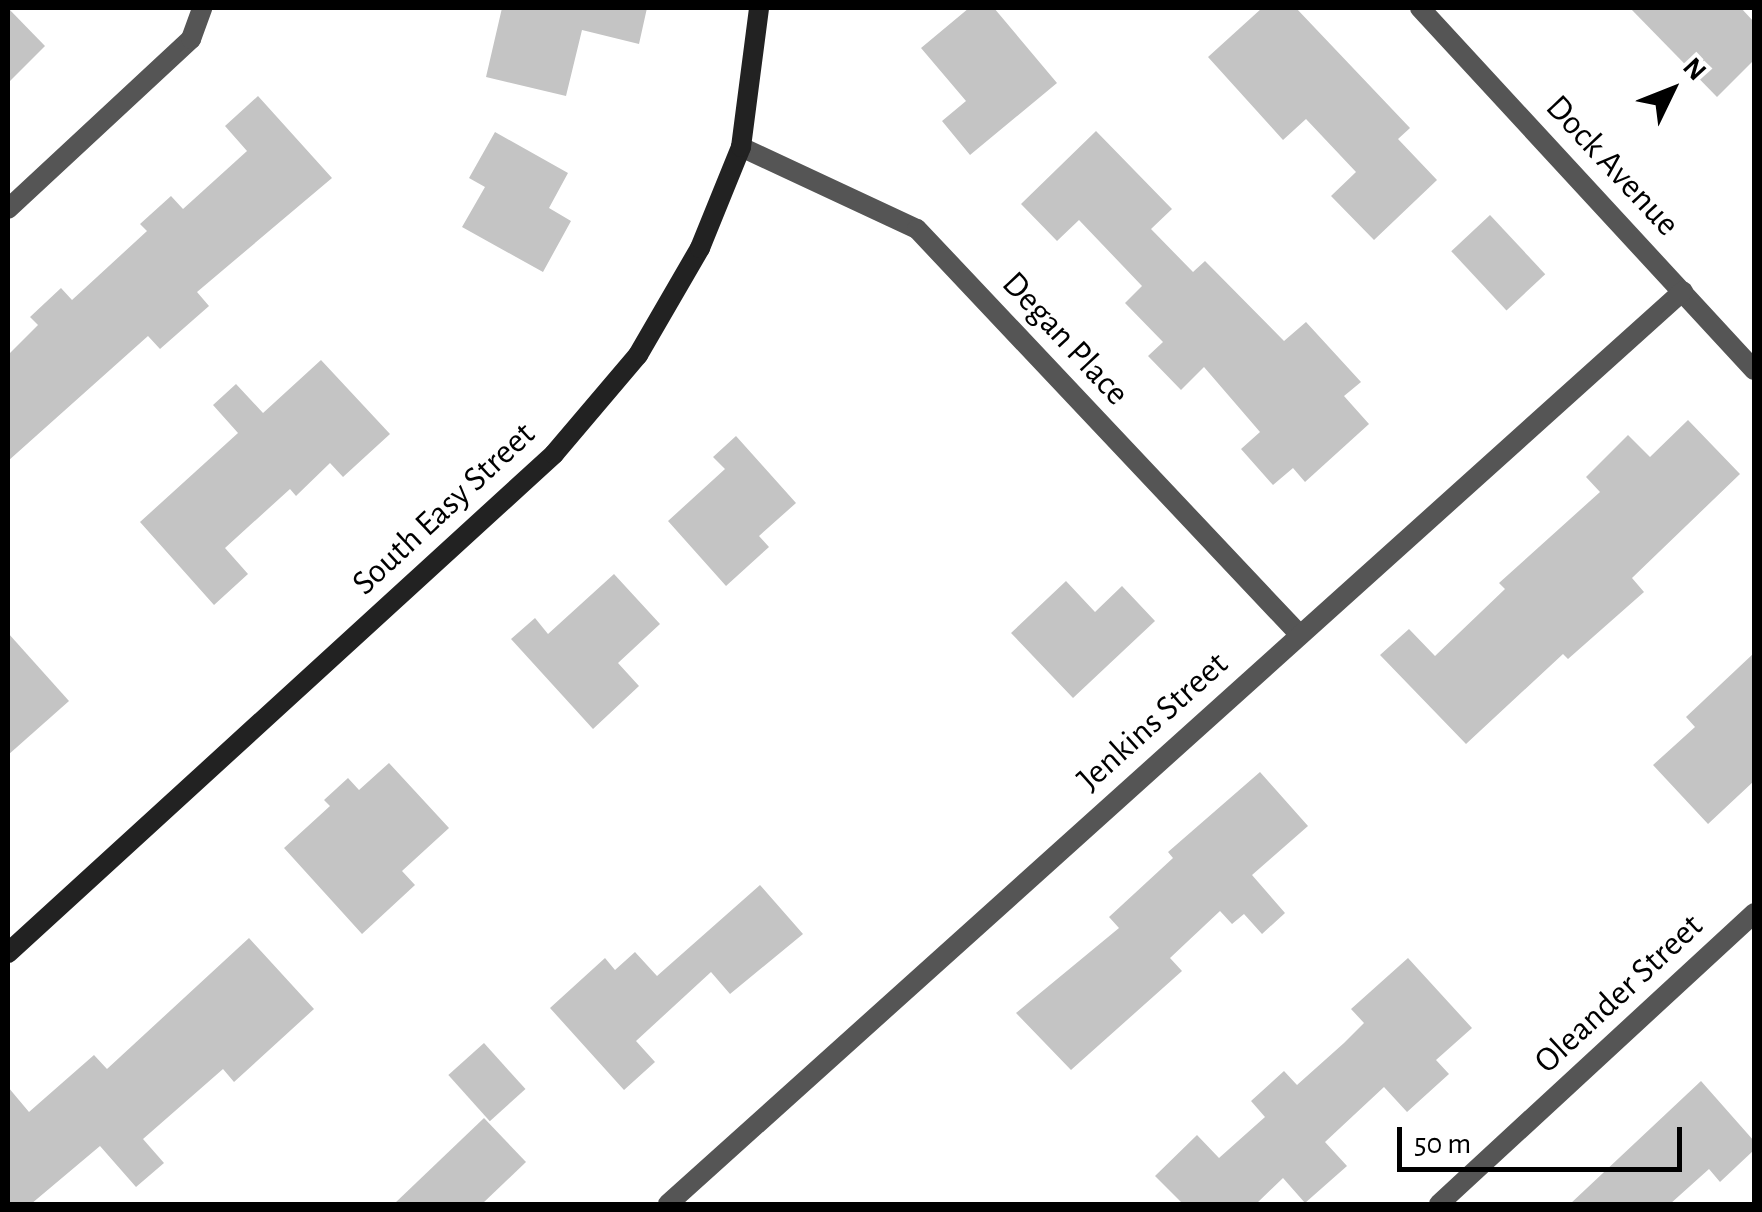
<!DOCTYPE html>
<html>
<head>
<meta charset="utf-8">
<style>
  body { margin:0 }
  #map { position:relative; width:1762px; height:1212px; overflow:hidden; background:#fff; font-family:"Alegreya Sans",sans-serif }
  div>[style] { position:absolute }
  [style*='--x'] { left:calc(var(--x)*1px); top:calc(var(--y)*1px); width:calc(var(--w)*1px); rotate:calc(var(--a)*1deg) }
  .building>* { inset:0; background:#c4c4c4; transform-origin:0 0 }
  .street>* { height:20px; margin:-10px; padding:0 10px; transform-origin:10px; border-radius:10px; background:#555 }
  .secondary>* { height:20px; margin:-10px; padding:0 10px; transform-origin:10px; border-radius:10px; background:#222 }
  span { translate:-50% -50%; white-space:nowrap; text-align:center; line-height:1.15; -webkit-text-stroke:8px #fff; paint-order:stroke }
  .street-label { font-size:35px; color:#000 }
  .frame { position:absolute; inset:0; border:10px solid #000; pointer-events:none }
  .north { position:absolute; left:1622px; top:40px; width:100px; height:100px; -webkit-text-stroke:8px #fff; paint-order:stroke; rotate:47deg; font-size:28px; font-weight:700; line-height:40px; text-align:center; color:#000 }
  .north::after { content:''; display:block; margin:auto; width:35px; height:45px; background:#000; clip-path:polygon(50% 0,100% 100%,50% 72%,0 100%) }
  .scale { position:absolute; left:1397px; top:1127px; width:285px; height:45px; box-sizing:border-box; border:5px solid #000; border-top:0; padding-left:12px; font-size:30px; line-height:35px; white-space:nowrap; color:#000; -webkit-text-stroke:8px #fff; paint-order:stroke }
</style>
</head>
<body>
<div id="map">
  <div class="building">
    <i style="clip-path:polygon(8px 8px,45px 46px,8px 83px)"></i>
    <i style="clip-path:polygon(502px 8px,647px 8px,639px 44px,582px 30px,566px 96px,486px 77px)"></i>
    <i style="clip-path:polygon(969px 8px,994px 8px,1057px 83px,970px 155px,942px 121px,966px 101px,921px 48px)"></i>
    <i style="clip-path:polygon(1262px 8px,1296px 8px,1410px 128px,1398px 139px,1437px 180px,1374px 240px,1331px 196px,1356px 172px,1306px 119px,1283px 140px,1208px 57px)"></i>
    <i style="clip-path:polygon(1630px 8px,1741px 8px,1754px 22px,1754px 60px,1717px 97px)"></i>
    <i style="clip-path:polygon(258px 96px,332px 178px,197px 292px,209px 306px,160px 349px,148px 336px,8px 461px,8px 355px,38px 325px,30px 317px,61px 288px,72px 300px,147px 231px,140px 224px,171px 196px,183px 209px,247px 151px,225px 126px)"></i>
    <i style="clip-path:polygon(1096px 131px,1172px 209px,1151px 229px,1193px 272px,1205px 261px,1284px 341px,1306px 322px,1361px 382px,1344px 396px,1369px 424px,1305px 482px,1293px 468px,1273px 485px,1241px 449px,1260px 432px,1204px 367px,1181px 390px,1148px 356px,1163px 342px,1125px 303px,1142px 286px,1079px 220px,1057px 241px,1021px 204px)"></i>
    <i style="clip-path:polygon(495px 132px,568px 173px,549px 208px,571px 221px,543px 272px,462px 227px,485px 187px,469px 178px)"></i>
    <i style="left:1490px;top:215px;width:81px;height:53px;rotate:47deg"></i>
    <i style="clip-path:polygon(321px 360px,390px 434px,343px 477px,330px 463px,296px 496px,290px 489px,225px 548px,248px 574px,214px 605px,140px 522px,238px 433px,213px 405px,236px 384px,263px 413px)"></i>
    <i style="clip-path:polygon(1688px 420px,1740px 474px,1632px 578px,1644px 592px,1568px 659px,1563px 654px,1466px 744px,1380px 655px,1409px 629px,1435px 656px,1505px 589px,1499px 583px,1600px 492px,1586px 477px,1628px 435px,1650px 457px)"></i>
    <i style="clip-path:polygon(736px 436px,796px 503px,759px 536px,769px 547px,726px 586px,668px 521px,725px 469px,713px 457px)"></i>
    <i style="clip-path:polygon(614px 574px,660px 624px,618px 663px,639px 686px,593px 729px,511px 639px,535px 618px,548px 634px)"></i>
    <i style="clip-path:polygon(1066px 581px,1095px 612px,1122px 586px,1155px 621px,1073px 698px,1011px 633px)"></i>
    <i style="clip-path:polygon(8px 633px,69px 701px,8px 755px)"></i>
    <i style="clip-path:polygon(1754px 653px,1754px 781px,1708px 824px,1653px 765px,1695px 727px,1686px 717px)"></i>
    <i style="clip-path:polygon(389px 763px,449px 828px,402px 871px,415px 885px,362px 934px,284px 848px,330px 806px,324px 800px,348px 778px,359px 790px)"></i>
    <i style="clip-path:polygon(1260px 772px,1308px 826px,1252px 875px,1285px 913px,1262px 934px,1244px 914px,1232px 924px,1220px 911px,1170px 958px,1182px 971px,1071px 1070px,1016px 1013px,1119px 928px,1109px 917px,1173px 858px,1168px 852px)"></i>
    <i style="clip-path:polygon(760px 885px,803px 934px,730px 994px,711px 972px,636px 1041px,655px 1062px,624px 1090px,550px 1008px,605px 958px,615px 970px,635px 952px,657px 976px)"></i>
    <i style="clip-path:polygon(249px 938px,314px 1009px,234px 1082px,223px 1069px,143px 1139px,164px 1163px,136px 1187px,100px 1146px,31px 1204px,8px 1204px,8px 1087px,29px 1112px,94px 1055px,107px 1069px)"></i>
    <i style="clip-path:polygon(1408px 958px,1472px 1028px,1436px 1060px,1449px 1074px,1407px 1112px,1384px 1087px,1325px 1142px,1347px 1166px,1305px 1203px,1283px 1178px,1256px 1204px,1183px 1204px,1155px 1176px,1197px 1135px,1219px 1158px,1265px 1117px,1251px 1101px,1284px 1071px,1297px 1085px,1344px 1043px,1364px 1023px,1351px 1009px)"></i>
    <i style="left:484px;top:1043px;width:62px;height:48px;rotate:48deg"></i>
    <i style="clip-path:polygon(1701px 1081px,1754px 1141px,1754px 1150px,1720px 1182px,1709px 1169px,1670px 1204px,1570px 1204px)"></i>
    <i style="clip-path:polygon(484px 1118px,526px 1162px,482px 1204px,394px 1204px)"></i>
  </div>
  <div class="street">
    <i style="--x:1420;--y:8;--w:493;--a:47.3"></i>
    <i style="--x:741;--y:147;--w:194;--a:25"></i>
    <i style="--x:917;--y:229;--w:557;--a:46.67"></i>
    <i style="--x:8;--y:209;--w:250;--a:-42.9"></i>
    <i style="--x:191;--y:39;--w:33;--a:-70"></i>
    <i style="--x:668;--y:1204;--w:1365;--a:-41.97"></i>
    <i style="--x:1439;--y:1204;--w:429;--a:-42.7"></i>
  </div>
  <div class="secondary">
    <i style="--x:8;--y:953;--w:740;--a:-42.42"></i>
    <i style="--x:554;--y:454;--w:130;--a:-49.7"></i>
    <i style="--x:638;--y:355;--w:124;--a:-59.9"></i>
    <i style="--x:700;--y:248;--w:109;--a:-67.9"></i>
    <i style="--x:741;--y:147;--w:140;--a:-82.6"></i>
  </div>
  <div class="street-label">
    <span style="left:1612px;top:166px;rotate:47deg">Dock Avenue</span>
    <span style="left:1065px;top:339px;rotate:47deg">Degan Place</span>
    <span style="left:444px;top:509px;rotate:-43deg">South Easy Street</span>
    <span style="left:1153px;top:722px;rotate:-42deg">Jenkins Street</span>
    <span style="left:1619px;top:994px;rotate:-43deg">Oleander Street</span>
  </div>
  <div class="frame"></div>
  <div class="north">N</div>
  <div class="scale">50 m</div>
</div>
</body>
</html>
